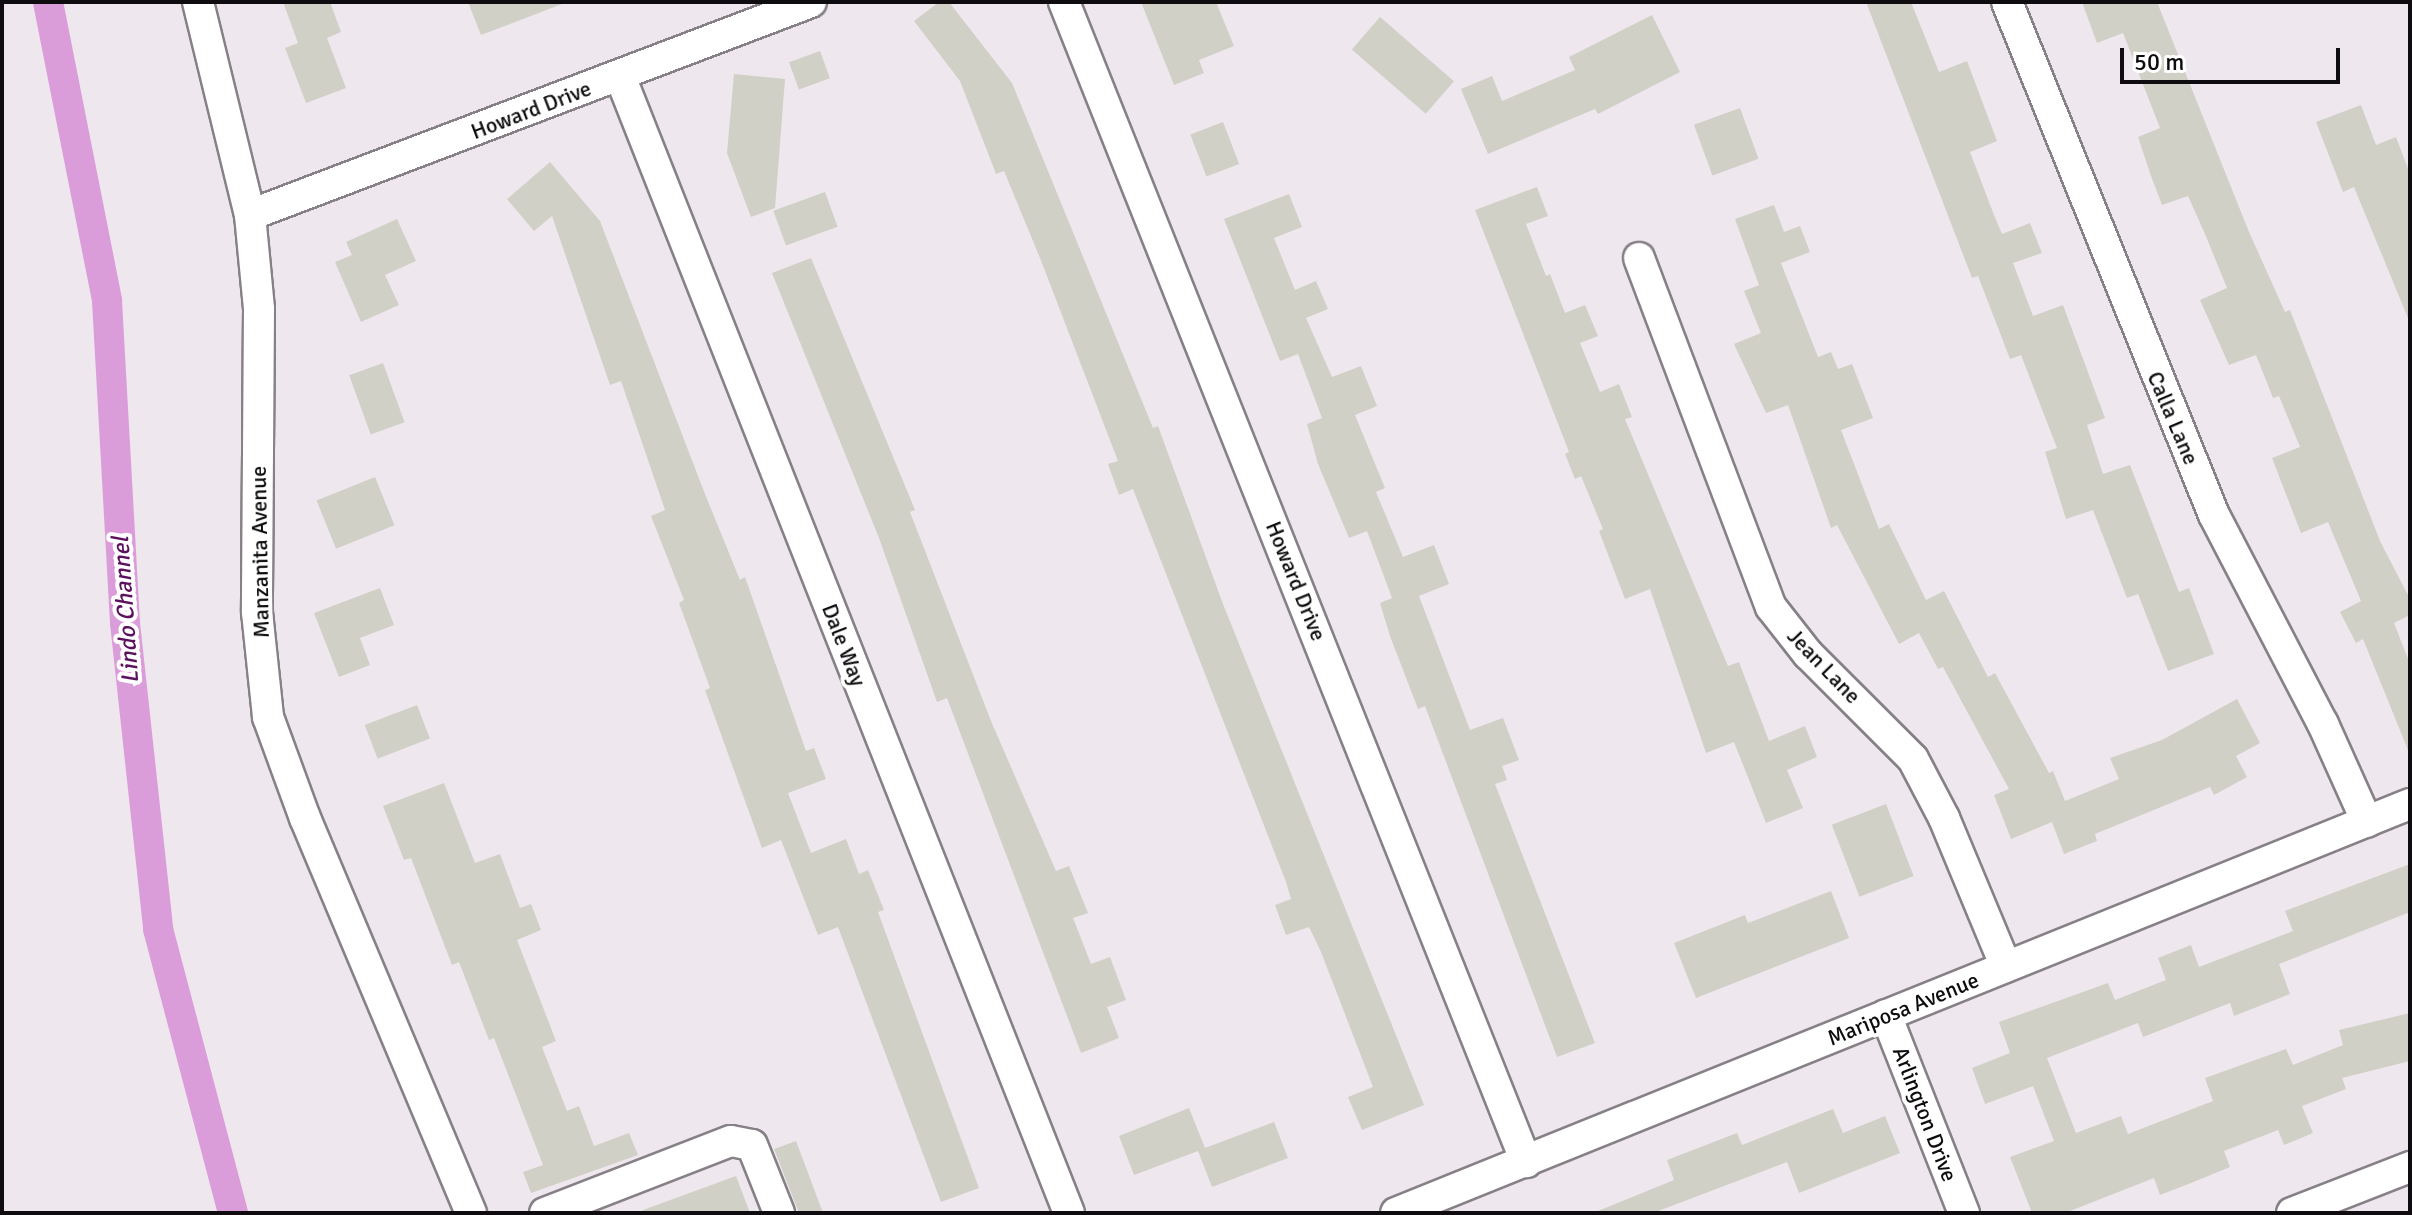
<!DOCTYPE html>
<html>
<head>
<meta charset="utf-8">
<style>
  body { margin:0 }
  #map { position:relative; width:2412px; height:1215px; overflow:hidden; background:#efe7ee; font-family:Signika,sans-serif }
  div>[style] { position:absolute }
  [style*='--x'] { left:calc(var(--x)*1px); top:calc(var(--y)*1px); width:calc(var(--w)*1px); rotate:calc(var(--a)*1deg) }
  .canal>* { height:30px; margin:-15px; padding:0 15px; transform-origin:15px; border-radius:15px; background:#db9dda }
  .building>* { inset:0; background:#d0d0c6; transform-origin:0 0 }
  .roads { filter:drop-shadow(2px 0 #878087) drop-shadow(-2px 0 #878087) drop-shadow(0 2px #878087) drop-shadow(0 -2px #878087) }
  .minor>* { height:30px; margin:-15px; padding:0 15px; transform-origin:15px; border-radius:15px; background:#fff }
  span { translate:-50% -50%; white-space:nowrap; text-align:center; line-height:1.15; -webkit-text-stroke:8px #fff; paint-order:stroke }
  .street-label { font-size:22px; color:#0e0c0e }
  .water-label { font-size:24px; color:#5b115d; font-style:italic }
  .frame { position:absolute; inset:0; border:4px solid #0e0c0e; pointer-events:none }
  .scale { position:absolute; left:2120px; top:48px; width:220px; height:36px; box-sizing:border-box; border:4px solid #0e0c0e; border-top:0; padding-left:10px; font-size:24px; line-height:28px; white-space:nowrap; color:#0e0c0e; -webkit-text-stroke:6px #fff; paint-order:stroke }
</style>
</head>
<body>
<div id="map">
  <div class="canal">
    <i style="--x:48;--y:2;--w:305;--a:78.8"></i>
    <i style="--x:107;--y:301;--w:323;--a:86.8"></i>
    <i style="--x:125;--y:623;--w:308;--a:83.8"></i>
    <i style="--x:158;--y:929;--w:294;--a:75.2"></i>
  </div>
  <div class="building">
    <i style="clip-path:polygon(283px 2px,330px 2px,341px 32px,327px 38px,346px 88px,306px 103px,285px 48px,298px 43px)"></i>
    <i style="clip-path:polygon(468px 2px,562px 2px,562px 4px,481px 35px)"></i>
    <i style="clip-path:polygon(939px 2px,949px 2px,1012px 83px,1153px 428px,1158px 426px,1223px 604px,1424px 1105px,1362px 1130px,1348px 1097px,1373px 1087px,1321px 952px,1309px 927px,1286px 935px,1275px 905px,1291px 899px,1286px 882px,1133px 489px,1119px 495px,1108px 464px,1118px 461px,1040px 258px,1004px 171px,996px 174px,960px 81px,914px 21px)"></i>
    <i style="clip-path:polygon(1141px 2px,1216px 2px,1234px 46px,1199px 60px,1204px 73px,1174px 85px)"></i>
    <i style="clip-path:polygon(1866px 2px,1911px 2px,1939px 72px,1967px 61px,1997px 141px,1970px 152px,1994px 215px,2002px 234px,2030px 223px,2042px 253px,2013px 263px,2033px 316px,2063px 305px,2105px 418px,2087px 425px,2103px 474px,2130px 465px,2179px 592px,2189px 588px,2214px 654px,2168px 671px,2138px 594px,2127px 598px,2093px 510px,2066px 519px,2045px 452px,2057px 448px,2021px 355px,2010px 359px,1978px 276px,1972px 278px)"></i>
    <i style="clip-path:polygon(2082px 2px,2157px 2px,2249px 232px,2285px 312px,2290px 310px,2380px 541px,2410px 599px,2410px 615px,2394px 623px,2410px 664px,2410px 755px,2363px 639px,2356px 643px,2340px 612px,2361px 601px,2328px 522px,2301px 533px,2272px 458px,2300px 447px,2279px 396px,2273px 398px,2256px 355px,2229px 365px,2200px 300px,2227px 288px,2205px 234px,2188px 196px,2162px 205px,2151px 176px,2138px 137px,2160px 128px,2123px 33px,2097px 43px)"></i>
    <i style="clip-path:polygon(1652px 15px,1680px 72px,1598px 114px,1595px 109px,1488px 154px,1461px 89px,1492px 76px,1502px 101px,1575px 70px,1569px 57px)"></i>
    <i style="left:1380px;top:17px;width:98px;height:43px;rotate:41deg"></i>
    <i style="left:820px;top:51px;width:29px;height:33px;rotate:70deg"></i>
    <i style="clip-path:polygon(734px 74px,785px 79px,775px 208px,751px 217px,727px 153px)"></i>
    <i style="clip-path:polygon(2361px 105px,2376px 145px,2396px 137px,2410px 174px,2410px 323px,2354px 187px,2343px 192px,2316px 122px)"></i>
    <i style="left:1740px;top:108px;width:54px;height:49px;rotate:70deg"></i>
    <i style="left:1223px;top:122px;width:45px;height:35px;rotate:69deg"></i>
    <i style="clip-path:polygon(550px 162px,600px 221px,705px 494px,740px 580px,745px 577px,806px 751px,814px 748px,826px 779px,788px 793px,811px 853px,846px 839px,859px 874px,868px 870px,884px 910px,878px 912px,979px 1188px,941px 1202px,838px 927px,818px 935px,781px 840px,762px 848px,705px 690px,710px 688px,679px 603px,684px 600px,651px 516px,665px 510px,621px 381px,610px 385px,552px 216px,534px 231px,507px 199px)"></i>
    <i style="clip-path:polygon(1537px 187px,1548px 216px,1526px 224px,1546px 276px,1550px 274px,1565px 313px,1585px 305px,1598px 336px,1580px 343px,1600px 392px,1619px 384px,1632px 417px,1625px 419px,1728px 666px,1739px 662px,1769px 741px,1805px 726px,1817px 757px,1787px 770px,1803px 808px,1766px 823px,1734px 742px,1706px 753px,1650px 589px,1625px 599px,1599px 531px,1603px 529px,1581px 476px,1575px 479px,1565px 454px,1569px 452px,1475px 210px)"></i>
    <i style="left:825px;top:192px;width:37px;height:55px;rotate:70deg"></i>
    <i style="clip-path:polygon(1289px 194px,1302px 227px,1274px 238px,1295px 290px,1316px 281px,1328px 309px,1306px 318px,1332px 377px,1361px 366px,1377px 406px,1355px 415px,1385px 488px,1376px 492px,1403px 557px,1434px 545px,1449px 584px,1419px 596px,1470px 730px,1503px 718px,1519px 760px,1502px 766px,1507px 780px,1495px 784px,1595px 1043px,1557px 1057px,1425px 706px,1418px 709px,1390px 636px,1380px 603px,1392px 598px,1367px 531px,1349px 538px,1318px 464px,1307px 424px,1322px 418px,1298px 354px,1280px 361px,1224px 219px)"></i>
    <i style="clip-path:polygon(1774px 205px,1784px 232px,1800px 226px,1810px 252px,1781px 263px,1818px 357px,1831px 352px,1838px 369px,1852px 364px,1873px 418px,1841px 430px,1879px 529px,1889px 524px,1926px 600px,1944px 591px,1988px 677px,1995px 673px,2049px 773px,2053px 771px,2065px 801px,2119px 779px,2110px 758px,2162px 740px,2237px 699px,2260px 743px,2236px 756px,2247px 777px,2214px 795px,2210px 787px,2095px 834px,2097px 841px,2064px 854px,2052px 822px,2011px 839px,1994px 795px,2009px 789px,1943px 667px,1938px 669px,1919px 633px,1899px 644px,1837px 525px,1831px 528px,1788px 405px,1766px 413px,1734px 344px,1761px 333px,1744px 291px,1759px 285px,1735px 219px)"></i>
    <i style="clip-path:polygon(397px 219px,416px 261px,385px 275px,399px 305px,361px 322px,335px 262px,352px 255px,346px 242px)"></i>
    <i style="clip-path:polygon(811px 258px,915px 510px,910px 512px,991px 721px,1056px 871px,1069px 866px,1088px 913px,1073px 918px,1091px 964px,1110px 957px,1126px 1000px,1107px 1007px,1119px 1038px,1081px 1053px,947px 698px,937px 702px,879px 538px,772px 273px)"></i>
    <i style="left:383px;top:363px;width:63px;height:36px;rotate:70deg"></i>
    <i style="left:375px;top:477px;width:52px;height:63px;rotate:68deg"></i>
    <i style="clip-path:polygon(380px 588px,394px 625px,360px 638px,370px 665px,339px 677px,314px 613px)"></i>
    <i style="left:417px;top:705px;width:36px;height:56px;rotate:69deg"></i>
    <i style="clip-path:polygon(444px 783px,475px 863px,500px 854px,520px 908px,531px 904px,541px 930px,517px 940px,556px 1041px,542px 1047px,567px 1111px,579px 1106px,594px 1146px,629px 1133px,638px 1155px,531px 1193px,523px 1172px,543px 1165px,494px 1038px,489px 1040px,459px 962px,452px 965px,411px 858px,404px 860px,383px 806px)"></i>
    <i style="left:1886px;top:804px;width:77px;height:58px;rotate:69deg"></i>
    <i style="clip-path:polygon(2410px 864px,2410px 912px,2279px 964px,2290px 994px,2234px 1016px,2230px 1003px,2143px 1037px,2138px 1023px,2047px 1058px,2076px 1133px,2121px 1116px,2128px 1134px,2213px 1101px,2205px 1078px,2286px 1049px,2293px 1065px,2343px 1045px,2339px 1030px,2410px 1013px,2410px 1061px,2342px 1078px,2346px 1089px,2302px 1106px,2313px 1133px,2284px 1145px,2278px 1130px,2224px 1151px,2230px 1167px,2191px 1183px,2160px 1195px,2154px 1178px,2065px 1213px,2032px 1213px,2010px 1157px,2054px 1141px,2033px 1086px,1985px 1104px,1972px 1068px,2010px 1053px,1999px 1022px,2108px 983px,2115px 1000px,2166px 980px,2158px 958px,2191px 945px,2199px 967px,2293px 931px,2285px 911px)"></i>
    <i style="clip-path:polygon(1831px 891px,1849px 938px,1696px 998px,1674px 943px,1745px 915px,1748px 923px)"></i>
    <i style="clip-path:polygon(1189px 1108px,1205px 1148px,1274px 1122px,1288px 1158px,1212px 1187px,1198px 1151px,1134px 1175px,1119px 1136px)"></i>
    <i style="clip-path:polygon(1833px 1109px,1843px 1133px,1885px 1116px,1900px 1153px,1799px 1193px,1787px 1162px,1653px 1213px,1593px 1213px,1674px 1180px,1667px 1160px,1737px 1133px,1742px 1145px)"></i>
    <i style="clip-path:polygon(796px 1141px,823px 1213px,799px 1213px,774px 1149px)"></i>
    <i style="clip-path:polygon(736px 1176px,750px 1213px,643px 1213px,643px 1210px)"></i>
  </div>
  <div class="roads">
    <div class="minor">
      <i style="--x:198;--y:2;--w:219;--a:76.3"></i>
      <i style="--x:250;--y:215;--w:94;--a:84.5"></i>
      <i style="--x:259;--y:309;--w:303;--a:90.4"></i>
      <i style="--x:257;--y:612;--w:106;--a:84"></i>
      <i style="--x:268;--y:717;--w:108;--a:69.9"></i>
      <i style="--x:305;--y:818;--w:428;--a:67.2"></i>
      <i style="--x:1064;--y:2;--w:1249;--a:68.28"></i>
      <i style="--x:2007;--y:2;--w:553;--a:68.03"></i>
      <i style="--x:2214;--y:515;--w:236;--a:62.5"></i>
      <i style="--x:2323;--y:724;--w:107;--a:65.8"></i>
      <i style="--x:620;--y:76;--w:1222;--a:68.45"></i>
      <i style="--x:250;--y:215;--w:600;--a:-20.79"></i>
      <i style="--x:1639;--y:258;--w:373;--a:69.3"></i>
      <i style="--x:1771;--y:607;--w:60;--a:51.8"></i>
      <i style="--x:1808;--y:654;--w:148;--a:45"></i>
      <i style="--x:1913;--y:759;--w:67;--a:62.3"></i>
      <i style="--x:1944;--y:818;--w:161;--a:67.4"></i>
      <i style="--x:1886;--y:1015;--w:213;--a:68.5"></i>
      <i style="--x:545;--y:1213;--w:199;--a:-21.2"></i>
      <i style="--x:731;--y:1141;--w:21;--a:11"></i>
      <i style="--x:752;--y:1145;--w:73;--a:68.3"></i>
      <i style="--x:1396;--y:1213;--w:1093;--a:-21.97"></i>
      <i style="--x:2292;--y:1213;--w:127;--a:-21.3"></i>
    </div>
  </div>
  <div class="street-label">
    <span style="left:531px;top:110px;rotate:-21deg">Howard Drive</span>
    <span style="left:2173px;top:418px;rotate:67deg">Calla Lane</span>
    <span style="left:260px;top:552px;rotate:-91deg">Manzanita Avenue</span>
    <span style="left:1296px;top:581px;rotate:68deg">Howard Drive</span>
    <span style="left:844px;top:645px;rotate:69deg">Dale Way</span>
    <span style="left:1824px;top:666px;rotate:46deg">Jean Lane</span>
    <span style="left:1903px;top:1009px;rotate:-22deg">Mariposa Avenue</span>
    <span style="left:1925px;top:1114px;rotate:69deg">Arlington Drive</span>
  </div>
  <div class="water-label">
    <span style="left:126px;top:610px;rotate:-94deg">Lindo Channel</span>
  </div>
  <div class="frame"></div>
  <div class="scale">50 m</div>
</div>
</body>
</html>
